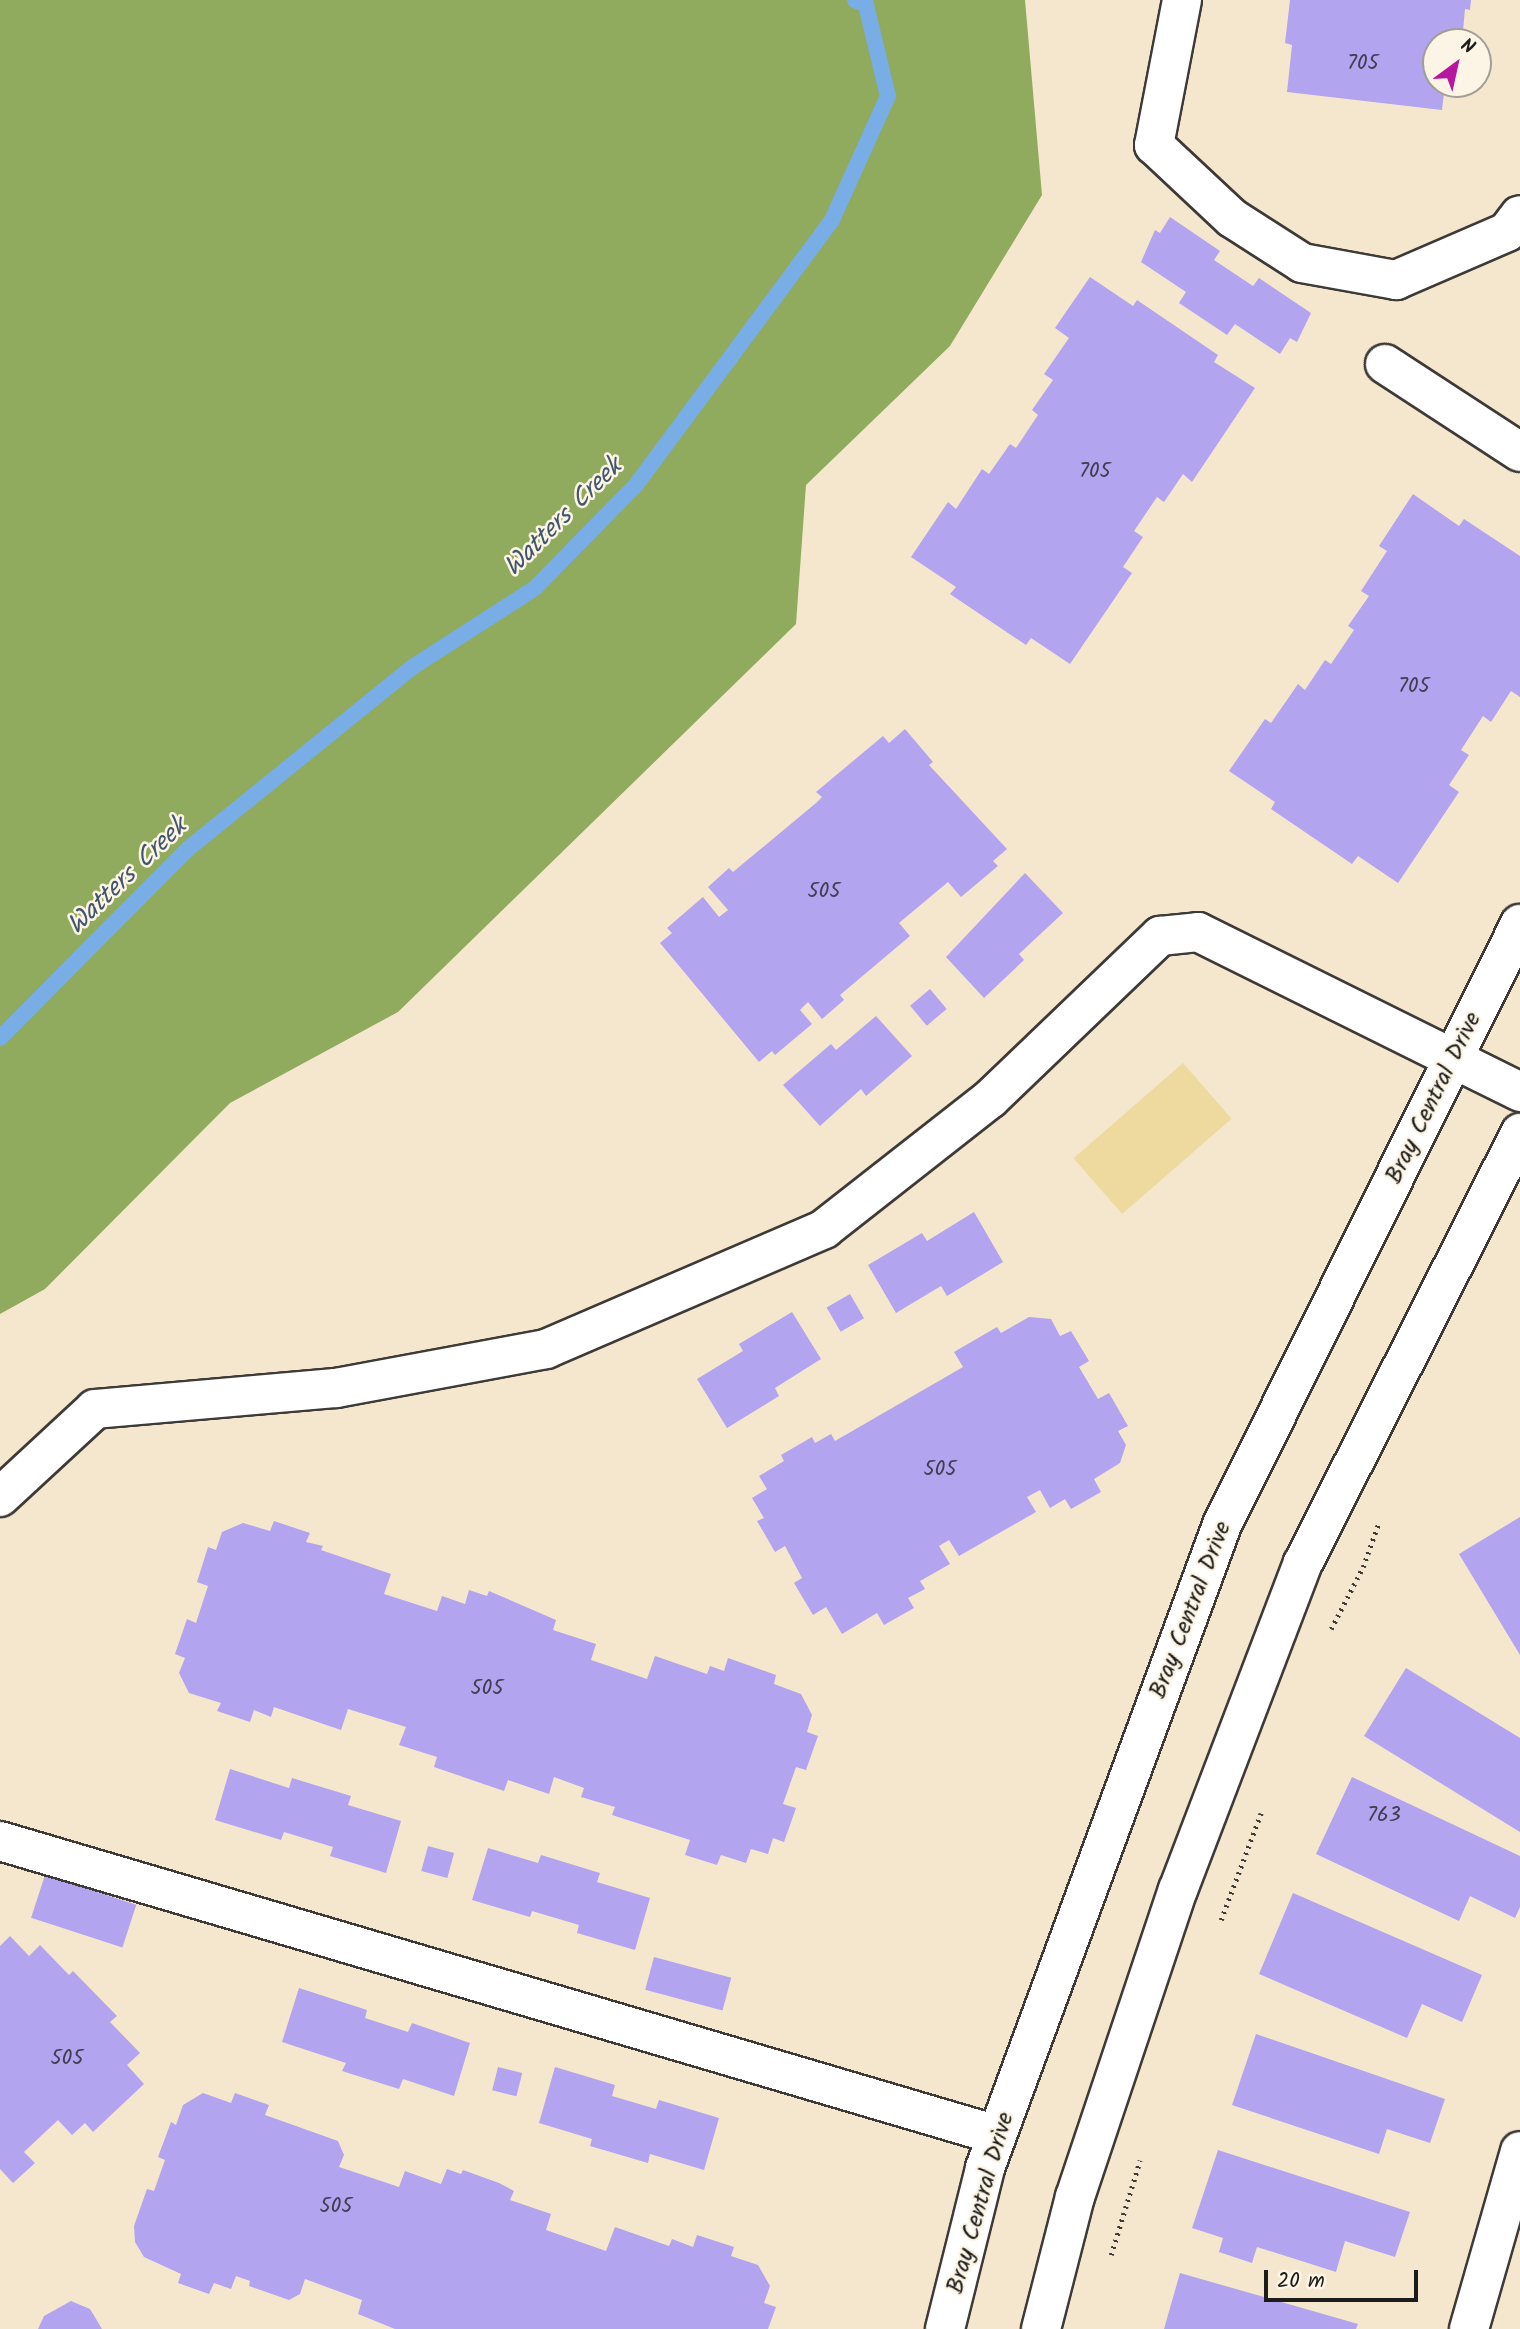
<!DOCTYPE html>
<html>
<head>
<meta charset="utf-8">
<style>
  body { margin:0 }
  #map { position:relative; width:1520px; height:2329px; overflow:hidden; background:#f5e7cd; font-family:Kalam,sans-serif }
  div>[style] { position:absolute }
  [style*='--x'] { left:calc(var(--x)*1px); top:calc(var(--y)*1px); width:calc(var(--w)*1px); rotate:calc(var(--a)*1deg) }
  .forest>* { inset:0; background:#90ab5d }
  .sand>* { inset:0; background:#eeda9e; transform-origin:0 0 }
  .stream>* { height:16px; margin:-8px; padding:0 8px; transform-origin:8px; border-radius:8px; background:#78ade6 }
  .building>* { inset:0; background:#b2a4ef; transform-origin:0 0 }
  .path>* { height:4.5px; margin-top:-2.25px; transform-origin:0; background:repeating-linear-gradient(90deg,#3d3a37 0 2px,transparent 0 7px) }
  .roads { filter:drop-shadow(2px 0 #3d3a37) drop-shadow(-2px 0 #3d3a37) drop-shadow(0 2px #3d3a37) drop-shadow(0 -2px #3d3a37) }
  .minor>* { height:38px; margin:-19px; padding:0 19px; transform-origin:19px; border-radius:19px; background:#fff }
  span { translate:-50% -50%; white-space:nowrap; text-align:center; line-height:1.15; -webkit-text-stroke:5px #fcf5e5; paint-order:stroke }
  .number-label { font-size:21px; color:#423e51 }
  .number-label span { -webkit-text-stroke-width:0 }
  .street-label { font-size:24px; color:#1c1c1c }
  .water-label { font-size:26px; color:#41566d; font-style:italic }
  .north { position:absolute; left:1422px; top:28px; width:70px; height:70px; box-sizing:border-box; background:#fcf5e5; border:2px solid #a29e95; border-radius:50%; rotate:33deg; font-size:19px; font-weight:700; line-height:28px; text-align:center; color:#1c1c1c }
  .north::after { content:''; display:block; margin:auto; width:24px; height:32px; background:#b5179e; clip-path:polygon(50% 0,100% 100%,50% 72%,0 100%) }
  .scale { position:absolute; left:1264px; top:2270px; width:154px; height:32px; box-sizing:border-box; border:4px solid #1c1c1c; border-top:0; padding-left:9px; font-size:21px; line-height:24px; white-space:nowrap; color:#1c1c1c; -webkit-text-stroke:5px #fcf5e5; paint-order:stroke }
</style>
</head>
<body>
<div id="map">
  <div class="forest">
    <i style="clip-path:polygon(0 0,1025px 0,1042px 195px,950px 346px,806px 485px,796px 624px,398px 1012px,230px 1103px,45px 1289px,0 1314px)"></i>
  </div>
  <div class="sand">
    <i style="left:1183px;top:1063px;width:74px;height:145px;rotate:49deg"></i>
  </div>
  <div class="stream">
    <i style="--x:0;--y:1038;--w:268;--a:-45.2"></i>
    <i style="--x:189;--y:848;--w:286;--a:-39"></i>
    <i style="--x:411;--y:668;--w:148;--a:-32.8"></i>
    <i style="--x:535;--y:588;--w:144;--a:-45.6"></i>
    <i style="--x:636;--y:485;--w:330;--a:-53.5"></i>
    <i style="--x:832;--y:220;--w:136;--a:-65.7"></i>
    <i style="--x:888;--y:96;--w:94;--a:-103.6"></i>
    <i style="--x:866;--y:5;--w:12;--a:-156"></i>
  </div>
  <div class="building">
    <i style="clip-path:polygon(1290px 0,1471px 0,1470px 10px,1465px 9px,1462px 42px,1436px 42px,1436px 84px,1445px 84px,1442px 110px,1287px 92px,1292px 45px,1285px 43px)"></i>
    <i style="clip-path:polygon(1170px 217px,1220px 251px,1214px 260px,1253px 286px,1259px 278px,1311px 313px,1297px 342px,1290px 338px,1280px 354px,1235px 324px,1227px 335px,1179px 303px,1186px 292px,1141px 262px,1155px 230px,1160px 233px)"></i>
    <i style="clip-path:polygon(1090px 277px,1133px 306px,1137px 300px,1218px 355px,1214px 362px,1255px 388px,1192px 482px,1183px 474px,1164px 502px,1157px 497px,1134px 531px,1143px 537px,1123px 567px,1132px 573px,1070px 664px,1031px 638px,1026px 645px,950px 594px,956px 587px,911px 557px,948px 502px,956px 509px,982px 469px,989px 474px,1010px 444px,1016px 448px,1038px 415px,1032px 410px,1053px 380px,1044px 374px,1069px 338px,1055px 328px)"></i>
    <i style="clip-path:polygon(1413px 494px,1459px 526px,1464px 519px,1520px 556px,1520px 697px,1511px 691px,1491px 722px,1483px 716px,1461px 750px,1469px 755px,1449px 785px,1459px 792px,1398px 883px,1358px 856px,1352px 864px,1271px 809px,1275px 802px,1229px 771px,1265px 719px,1271px 723px,1298px 684px,1305px 690px,1325px 660px,1331px 664px,1354px 630px,1348px 626px,1369px 596px,1361px 591px,1387px 551px,1379px 546px)"></i>
    <i style="clip-path:polygon(905px 729px,933px 762px,929px 765px,1007px 849px,993px 861px,998px 866px,961px 897px,948px 882px,899px 923px,910px 936px,840px 995px,844px 1000px,822px 1019px,808px 1002px,800px 1010px,812px 1024px,775px 1055px,772px 1051px,759px 1062px,660px 943px,672px 933px,667px 928px,703px 897px,719px 917px,728px 910px,708px 887px,729px 868px,733px 872px,816px 803px,822px 797px,816px 792px,883px 736px,889px 743px)"></i>
    <i style="clip-path:polygon(1025px 873px,1063px 913px,1019px 954px,1024px 960px,984px 998px,946px 957px)"></i>
    <i style="left:930px;top:989px;width:26px;height:26px;rotate:50deg"></i>
    <i style="clip-path:polygon(876px 1016px,912px 1056px,866px 1096px,861px 1089px,820px 1126px,783px 1085px,831px 1044px,836px 1050px)"></i>
    <i style="clip-path:polygon(974px 1212px,1003px 1262px,947px 1296px,941px 1286px,896px 1313px,868px 1265px,922px 1233px,927px 1241px)"></i>
    <i style="left:850px;top:1294px;width:28px;height:27px;rotate:60deg"></i>
    <i style="clip-path:polygon(792px 1312px,821px 1359px,775px 1388px,779px 1396px,727px 1428px,697px 1379px,743px 1351px,739px 1344px)"></i>
    <i style="clip-path:polygon(1029px 1317px,1051px 1319px,1060px 1336px,1071px 1331px,1089px 1361px,1079px 1367px,1098px 1399px,1109px 1393px,1128px 1426px,1118px 1431px,1126px 1445px,1120px 1463px,1094px 1479px,1101px 1492px,1071px 1509px,1065px 1499px,1050px 1508px,1040px 1490px,1027px 1497px,1036px 1512px,959px 1556px,949px 1540px,939px 1546px,950px 1564px,920px 1581px,925px 1589px,908px 1598px,914px 1608px,884px 1625px,877px 1613px,842px 1634px,826px 1607px,813px 1615px,794px 1583px,802px 1578px,785px 1546px,775px 1552px,757px 1521px,764px 1518px,752px 1498px,767px 1489px,759px 1476px,784px 1461px,781px 1455px,812px 1437px,815px 1443px,831px 1434px,835px 1441px,963px 1367px,954px 1352px,997px 1327px,1001px 1333px)"></i>
    <i style="clip-path:polygon(1520px 1517px,1520px 1655px,1459px 1554px)"></i>
    <i style="clip-path:polygon(274px 1521px,310px 1533px,306px 1542px,323px 1546px,321px 1550px,391px 1574px,384px 1594px,437px 1611px,442px 1596px,465px 1604px,469px 1590px,487px 1596px,489px 1591px,556px 1620px,553px 1630px,596px 1644px,591px 1660px,647px 1679px,655px 1656px,707px 1674px,710px 1666px,724px 1671px,728px 1658px,776px 1675px,774px 1684px,801px 1694px,812px 1715px,807px 1732px,818px 1736px,806px 1770px,796px 1767px,783px 1804px,796px 1808px,784px 1842px,773px 1838px,768px 1854px,751px 1849px,746px 1863px,721px 1855px,717px 1865px,685px 1855px,690px 1840px,612px 1815px,615px 1807px,581px 1797px,584px 1788px,554px 1777px,549px 1794px,508px 1780px,504px 1791px,434px 1767px,437px 1757px,399px 1745px,406px 1727px,348px 1709px,341px 1730px,274px 1707px,271px 1717px,254px 1710px,250px 1722px,217px 1711px,221px 1703px,189px 1693px,179px 1673px,185px 1658px,175px 1654px,187px 1619px,196px 1623px,208px 1586px,197px 1582px,208px 1547px,216px 1550px,222px 1532px,243px 1523px,270px 1531px)"></i>
    <i style="clip-path:polygon(1406px 1668px,1520px 1738px,1520px 1832px,1364px 1736px)"></i>
    <i style="clip-path:polygon(230px 1769px,289px 1788px,292px 1778px,351px 1796px,348px 1805px,401px 1821px,386px 1873px,330px 1856px,333px 1847px,284px 1832px,281px 1840px,215px 1820px)"></i>
    <i style="clip-path:polygon(1352px 1777px,1520px 1856px,1520px 1907px,1515px 1918px,1470px 1896px,1459px 1921px,1316px 1854px)"></i>
    <i style="left:428px;top:1846px;width:27px;height:26px;rotate:15deg"></i>
    <i style="clip-path:polygon(488px 1848px,538px 1863px,541px 1855px,600px 1873px,597px 1882px,650px 1898px,635px 1950px,577px 1933px,579px 1925px,532px 1911px,530px 1917px,472px 1900px)"></i>
    <i style="left:45px;top:1875px;width:96px;height:45px;rotate:18deg"></i>
    <i style="clip-path:polygon(1293px 1893px,1482px 1975px,1462px 2022px,1422px 2004px,1407px 2038px,1259px 1974px)"></i>
    <i style="clip-path:polygon(10px 1936px,29px 1956px,40px 1945px,69px 1975px,73px 1971px,117px 2016px,110px 2022px,140px 2053px,127px 2065px,144px 2084px,93px 2132px,85px 2123px,72px 2135px,58px 2120px,24px 2152px,35px 2163px,13px 2183px,0 2169px,0 1946px)"></i>
    <i style="left:654px;top:1957px;width:80px;height:34px;rotate:15deg"></i>
    <i style="clip-path:polygon(299px 1988px,367px 2010px,365px 2018px,408px 2032px,412px 2023px,470px 2043px,454px 2096px,403px 2079px,399px 2089px,342px 2071px,346px 2063px,282px 2042px)"></i>
    <i style="clip-path:polygon(1256px 2034px,1445px 2099px,1430px 2143px,1387px 2129px,1379px 2154px,1232px 2105px)"></i>
    <i style="left:498px;top:2067px;width:25px;height:24px;rotate:14deg"></i>
    <i style="clip-path:polygon(555px 2067px,615px 2085px,612px 2096px,656px 2109px,659px 2100px,719px 2118px,704px 2170px,650px 2154px,648px 2163px,590px 2146px,592px 2139px,539px 2123px)"></i>
    <i style="clip-path:polygon(203px 2093px,231px 2103px,235px 2093px,269px 2105px,265px 2115px,338px 2141px,344px 2155px,339px 2167px,399px 2187px,405px 2171px,441px 2184px,447px 2169px,461px 2174px,463px 2170px,499px 2183px,514px 2191px,510px 2200px,551px 2214px,546px 2230px,606px 2251px,615px 2227px,669px 2246px,672px 2239px,693px 2247px,697px 2235px,734px 2247px,731px 2256px,758px 2265px,770px 2286px,764px 2303px,776px 2307px,768px 2329px,395px 2329px,358px 2314px,362px 2300px,305px 2279px,300px 2294px,289px 2300px,249px 2286px,250px 2281px,236px 2276px,231px 2289px,214px 2283px,209px 2294px,178px 2283px,181px 2274px,144px 2257px,135px 2242px,134px 2226px,147px 2189px,154px 2191px,165px 2160px,158px 2157px,171px 2122px,176px 2125px,183px 2105px)"></i>
    <i style="clip-path:polygon(1218px 2150px,1410px 2212px,1395px 2257px,1345px 2241px,1336px 2272px,1257px 2247px,1252px 2263px,1219px 2252px,1223px 2238px,1192px 2228px)"></i>
    <i style="clip-path:polygon(1180px 2273px,1358px 2324px,1356px 2329px,1164px 2329px)"></i>
    <i style="clip-path:polygon(71px 2301px,90px 2309px,102px 2329px,38px 2329px,44px 2316px)"></i>
  </div>
  <div class="path">
    <i style="--x:1331;--y:1629;--w:70;--a:-62.7"></i>
    <i style="--x:1363;--y:1567;--w:48;--a:-70.4"></i>
    <i style="--x:1221;--y:1920;--w:114;--a:-69.5"></i>
    <i style="--x:1111;--y:2255;--w:99;--a:-73"></i>
  </div>
  <div class="roads">
    <div class="minor">
      <i style="--x:1182;--y:0;--w:148;--a:100.9"></i>
      <i style="--x:1154;--y:145;--w:107;--a:43.1"></i>
      <i style="--x:1232;--y:218;--w:83;--a:32.7"></i>
      <i style="--x:1302;--y:263;--w:96;--a:10.3"></i>
      <i style="--x:1396;--y:280;--w:121;--a:-23.4"></i>
      <i style="--x:1507;--y:232;--w:21;--a:-53"></i>
      <i style="--x:1385;--y:364;--w:161;--a:33.1"></i>
      <i style="--x:0;--y:1497;--w:129;--a:-42.8"></i>
      <i style="--x:95;--y:1409;--w:242;--a:-5"></i>
      <i style="--x:336;--y:1388;--w:214;--a:-10.5"></i>
      <i style="--x:546;--y:1349;--w:303;--a:-23.3"></i>
      <i style="--x:824;--y:1229;--w:211;--a:-38.1"></i>
      <i style="--x:990;--y:1099;--w:236;--a:-43.8"></i>
      <i style="--x:1160;--y:936;--w:38;--a:-6"></i>
      <i style="--x:1198;--y:932;--w:360;--a:26.4"></i>
      <i style="--x:0;--y:1841;--w:1039;--a:16.43"></i>
      <i style="--x:945;--y:2329;--w:166;--a:-76"></i>
      <i style="--x:985;--y:2168;--w:685;--a:-69.77"></i>
      <i style="--x:1222;--y:1525;--w:671;--a:-63.63"></i>
      <i style="--x:1041;--y:2329;--w:136;--a:-75.6"></i>
      <i style="--x:1075;--y:2197;--w:324;--a:-71.5"></i>
      <i style="--x:1178;--y:1890;--w:350;--a:-69.1"></i>
      <i style="--x:1303;--y:1563;--w:482;--a:-63.2"></i>
      <i style="--x:1469;--y:2329;--w:185;--a:-74"></i>
    </div>
  </div>
  <div class="number-label">
    <span style="left:1363px;top:64px">705</span>
    <span style="left:1095px;top:472px">705</span>
    <span style="left:1414px;top:687px">705</span>
    <span style="left:824px;top:892px">505</span>
    <span style="left:940px;top:1470px">505</span>
    <span style="left:487px;top:1689px">505</span>
    <span style="left:1384px;top:1816px">763</span>
    <span style="left:67px;top:2059px">505</span>
    <span style="left:336px;top:2207px">505</span>
  </div>
  <div class="street-label">
    <span style="left:1434px;top:1098px;rotate:-64deg">Bray Central Drive</span>
    <span style="left:1191px;top:1610px;rotate:-69deg">Bray Central Drive</span>
    <span style="left:981px;top:2203px;rotate:-74deg">Bray Central Drive</span>
  </div>
  <div class="water-label">
    <span style="left:564px;top:518px;rotate:-45deg">Watters Creek</span>
    <span style="left:128px;top:877px;rotate:-44deg">Watters Creek</span>
  </div>
  <div class="north">N</div>
  <div class="scale">20 m</div>
</div>
</body>
</html>
